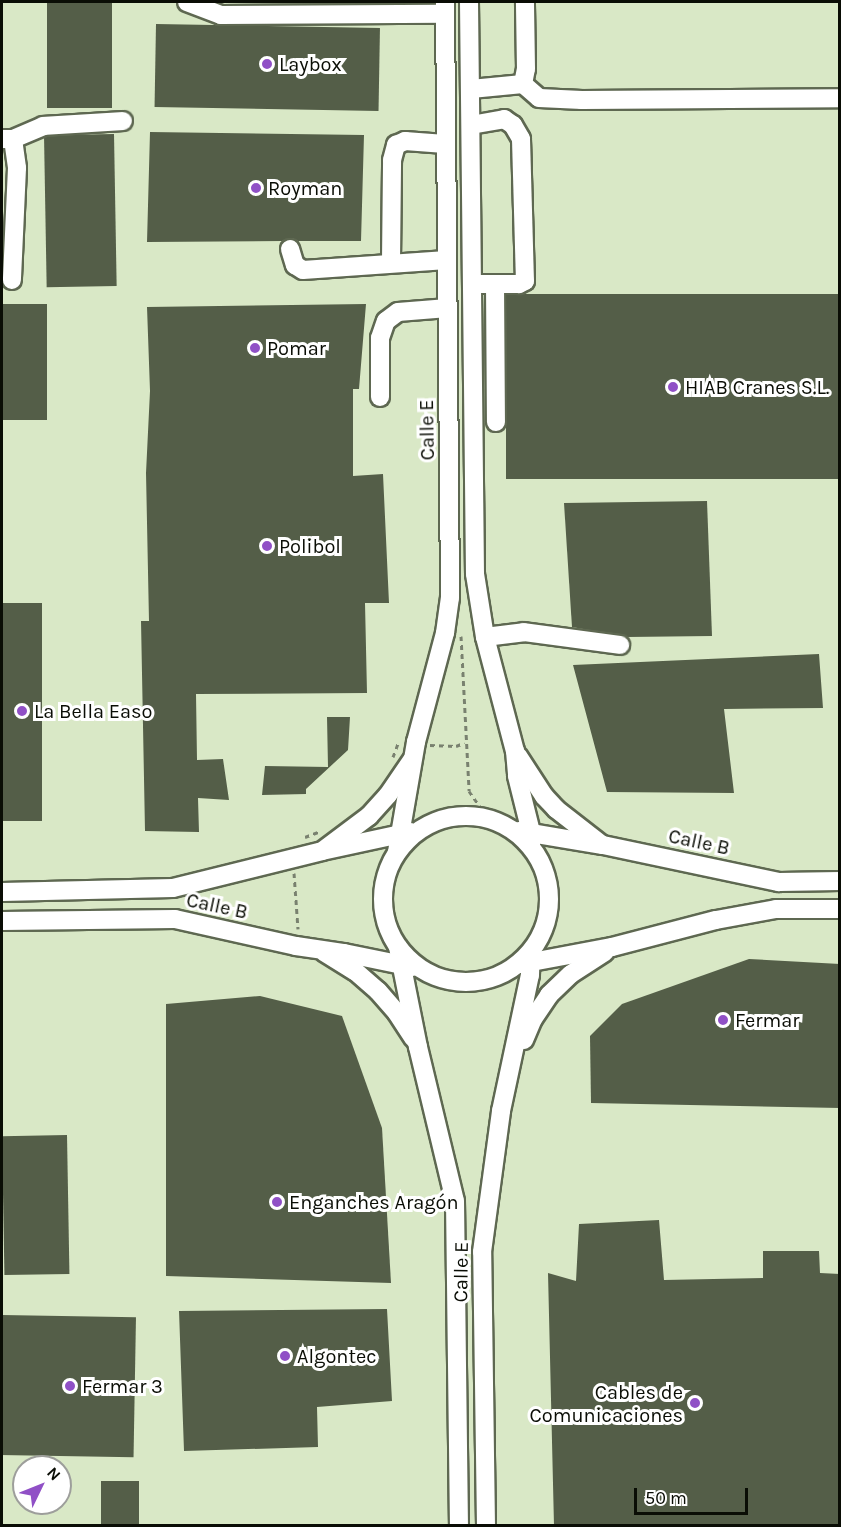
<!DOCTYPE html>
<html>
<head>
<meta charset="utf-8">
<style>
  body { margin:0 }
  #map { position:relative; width:841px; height:1527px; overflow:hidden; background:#e4f0d6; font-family:Karla,sans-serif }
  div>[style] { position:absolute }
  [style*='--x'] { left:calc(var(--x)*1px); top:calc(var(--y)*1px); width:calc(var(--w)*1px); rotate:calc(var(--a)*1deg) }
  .built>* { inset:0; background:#d9e8c6 }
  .building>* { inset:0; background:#545e48; transform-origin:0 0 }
  .path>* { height:3px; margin-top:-1.5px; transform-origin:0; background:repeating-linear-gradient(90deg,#79816f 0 4.5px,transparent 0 9px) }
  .roads { filter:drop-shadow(2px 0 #5e6851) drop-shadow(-2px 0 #5e6851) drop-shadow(0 2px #5e6851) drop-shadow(0 -2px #5e6851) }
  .minor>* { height:18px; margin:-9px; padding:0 9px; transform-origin:9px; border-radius:9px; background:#fff }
  .minor>.ring { margin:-9px; padding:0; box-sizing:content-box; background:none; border:18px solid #fff; border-radius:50% }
  .dots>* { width:16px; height:16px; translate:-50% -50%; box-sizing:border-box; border:3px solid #fff; border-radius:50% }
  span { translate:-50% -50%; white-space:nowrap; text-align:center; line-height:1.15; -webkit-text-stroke:6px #fff; paint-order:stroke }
  .poi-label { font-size:20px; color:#0a0d05 }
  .left { translate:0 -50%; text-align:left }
  .right { translate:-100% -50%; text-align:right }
  .street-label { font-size:20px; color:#0a0d05 }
  .frame { position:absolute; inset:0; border:3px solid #0a0d05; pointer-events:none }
  .north { position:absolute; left:12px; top:1455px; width:60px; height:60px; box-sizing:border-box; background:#fff; border:2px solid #9d9e9b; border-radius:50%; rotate:47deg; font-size:16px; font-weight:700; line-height:24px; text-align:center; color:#0a0d05 }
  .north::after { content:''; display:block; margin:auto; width:21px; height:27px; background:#9050c6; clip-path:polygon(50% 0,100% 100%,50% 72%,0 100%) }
  .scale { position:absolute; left:634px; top:1488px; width:114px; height:27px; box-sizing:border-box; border:3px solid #0a0d05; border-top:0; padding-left:8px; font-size:18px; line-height:21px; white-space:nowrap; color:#0a0d05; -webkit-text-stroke:4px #fff; paint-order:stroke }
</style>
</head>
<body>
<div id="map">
  <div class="built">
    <i style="clip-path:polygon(evenodd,2px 2px,839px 2px,839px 1525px,2px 1526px,2px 2px,24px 1467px,60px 1467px,60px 1503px,24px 1503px,24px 1467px)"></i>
  </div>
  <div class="building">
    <i style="left:47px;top:2px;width:65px;height:106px"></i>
    <i style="left:156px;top:24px;width:224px;height:83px;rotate:1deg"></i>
    <i style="clip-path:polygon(150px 132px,364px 135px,361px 241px,298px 241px,292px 238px,282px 241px,147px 242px)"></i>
    <i style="left:114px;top:134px;width:152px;height:70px;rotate:89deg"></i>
    <i style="left:840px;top:294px;width:185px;height:334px;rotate:90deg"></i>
    <i style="left:2px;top:304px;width:45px;height:116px"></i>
    <i style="clip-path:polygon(366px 304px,359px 389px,353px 389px,353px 476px,383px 474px,389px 603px,365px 603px,367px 693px,196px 694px,197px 760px,223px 759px,229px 800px,198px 798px,199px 832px,145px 831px,141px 621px,149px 621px,146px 473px,150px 391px,147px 307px)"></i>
    <i style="clip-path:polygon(707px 501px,712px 636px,627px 637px,572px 627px,564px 503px)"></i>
    <i style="left:2px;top:603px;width:40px;height:218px"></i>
    <i style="clip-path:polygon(819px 654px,823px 708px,724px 709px,734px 793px,607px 792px,573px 665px)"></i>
    <i style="clip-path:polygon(327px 717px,350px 717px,348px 750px,306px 789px,306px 794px,262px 795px,265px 766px,328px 767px)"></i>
    <i style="clip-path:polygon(749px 959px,840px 964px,840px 1108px,591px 1103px,590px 1036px,622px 1004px)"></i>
    <i style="clip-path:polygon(260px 996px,342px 1016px,382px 1128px,391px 1283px,166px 1276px,166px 1004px)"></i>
    <i style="left:67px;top:1135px;width:139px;height:65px;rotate:89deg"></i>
    <i style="clip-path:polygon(659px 1220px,664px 1280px,763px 1278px,763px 1251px,819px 1251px,820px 1273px,840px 1274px,840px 1526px,554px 1526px,548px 1273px,576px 1281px,579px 1224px)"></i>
    <i style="clip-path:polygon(387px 1309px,392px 1401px,317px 1407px,318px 1447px,184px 1451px,179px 1311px)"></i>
    <i style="left:2px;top:1315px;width:134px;height:140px;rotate:1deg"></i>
    <i style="left:101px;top:1481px;width:38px;height:45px"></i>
  </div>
  <div class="path">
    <i style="--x:461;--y:636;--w:155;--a:87"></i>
    <i style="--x:469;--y:791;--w:33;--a:55"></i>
    <i style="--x:430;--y:745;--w:26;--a:2"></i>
    <i style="--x:456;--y:746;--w:9;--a:-21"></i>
    <i style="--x:393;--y:757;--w:15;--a:-70"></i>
    <i style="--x:305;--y:837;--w:14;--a:-21"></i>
    <i style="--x:294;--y:873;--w:56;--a:85.9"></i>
  </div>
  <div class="roads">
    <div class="minor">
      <i style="--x:187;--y:2;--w:36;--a:21"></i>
      <i style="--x:221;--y:15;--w:224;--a:-0.3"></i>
      <i style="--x:469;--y:2;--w:572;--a:89.4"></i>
      <i style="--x:475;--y:574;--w:64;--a:81"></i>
      <i style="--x:485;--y:637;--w:118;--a:75.3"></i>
      <i style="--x:515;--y:751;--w:25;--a:85"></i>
      <i style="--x:517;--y:776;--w:58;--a:76"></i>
      <i style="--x:531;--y:832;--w:14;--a:90"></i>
      <i style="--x:523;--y:84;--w:21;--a:41"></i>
      <i style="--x:539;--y:98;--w:43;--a:2.7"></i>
      <i style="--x:582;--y:100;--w:258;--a:-0.4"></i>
      <i style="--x:523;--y:84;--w:15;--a:-79"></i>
      <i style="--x:526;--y:69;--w:67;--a:-90.9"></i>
      <i style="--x:471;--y:89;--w:52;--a:-5.5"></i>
      <i style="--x:471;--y:125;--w:34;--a:-10"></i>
      <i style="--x:504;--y:119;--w:11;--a:34"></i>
      <i style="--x:513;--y:125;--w:16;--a:60"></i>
      <i style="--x:521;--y:139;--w:142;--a:88.4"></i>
      <i style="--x:525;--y:281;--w:7;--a:153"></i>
      <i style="--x:519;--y:284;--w:46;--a:180"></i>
      <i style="--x:2;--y:139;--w:11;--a:0"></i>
      <i style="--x:13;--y:139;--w:29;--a:82"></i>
      <i style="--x:17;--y:168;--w:112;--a:92.6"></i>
      <i style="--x:13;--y:139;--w:33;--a:-23"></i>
      <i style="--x:43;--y:126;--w:80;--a:-3.6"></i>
      <i style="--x:290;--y:249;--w:17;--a:73"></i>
      <i style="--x:295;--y:265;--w:9;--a:32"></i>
      <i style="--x:303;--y:270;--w:144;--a:-4"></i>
      <i style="--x:391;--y:262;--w:102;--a:-89.4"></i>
      <i style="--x:392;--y:160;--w:16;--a:-75"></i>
      <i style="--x:396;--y:145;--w:10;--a:-24"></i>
      <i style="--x:405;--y:141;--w:40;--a:4.3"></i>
      <i style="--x:495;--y:284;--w:138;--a:89.6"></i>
      <i style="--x:380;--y:397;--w:59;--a:-90"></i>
      <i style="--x:380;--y:338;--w:18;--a:-71"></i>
      <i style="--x:386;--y:321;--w:15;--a:-37"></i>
      <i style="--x:398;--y:312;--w:50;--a:-4.6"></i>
      <i style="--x:485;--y:637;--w:39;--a:-7"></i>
      <i style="--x:524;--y:632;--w:97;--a:7.7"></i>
      <i style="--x:518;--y:756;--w:48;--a:57"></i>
      <i style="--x:544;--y:796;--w:18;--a:47"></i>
      <i style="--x:556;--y:809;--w:57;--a:37.9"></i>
      <i class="ring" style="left:383px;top:816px;width:148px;height:148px"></i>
      <i style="--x:519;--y:831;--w:85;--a:9.5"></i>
      <i style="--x:603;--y:845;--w:180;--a:11.9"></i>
      <i style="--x:779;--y:882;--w:61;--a:-0.9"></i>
      <i style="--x:325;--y:849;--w:55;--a:-36.9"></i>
      <i style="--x:369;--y:816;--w:28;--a:-48"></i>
      <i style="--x:388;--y:795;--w:42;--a:-55.6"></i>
      <i style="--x:397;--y:852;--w:112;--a:-80.2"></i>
      <i style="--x:416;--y:742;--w:113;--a:-75.1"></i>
      <i style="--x:445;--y:633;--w:35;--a:-82"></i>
      <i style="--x:450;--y:598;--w:596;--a:-90.48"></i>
      <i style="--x:2;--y:892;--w:171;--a:-1.3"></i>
      <i style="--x:173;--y:888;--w:154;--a:-13.9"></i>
      <i style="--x:322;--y:851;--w:90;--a:-12.2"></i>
      <i style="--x:2;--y:921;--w:173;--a:-0.7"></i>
      <i style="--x:175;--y:919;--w:124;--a:12.6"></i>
      <i style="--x:296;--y:946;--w:49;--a:8.3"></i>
      <i style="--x:344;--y:953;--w:69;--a:11.6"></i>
      <i style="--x:398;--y:947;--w:102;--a:78.7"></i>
      <i style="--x:418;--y:1047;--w:158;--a:76.5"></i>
      <i style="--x:455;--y:1201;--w:325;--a:89.3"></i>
      <i style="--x:324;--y:952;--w:36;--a:32"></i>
      <i style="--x:355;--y:971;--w:30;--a:41"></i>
      <i style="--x:378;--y:991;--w:29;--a:49"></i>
      <i style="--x:397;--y:1013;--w:30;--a:57"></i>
      <i style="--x:521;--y:964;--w:93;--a:-10.6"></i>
      <i style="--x:612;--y:947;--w:107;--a:-14.6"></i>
      <i style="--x:716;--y:920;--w:61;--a:-10.4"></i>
      <i style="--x:776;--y:909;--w:64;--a:0"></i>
      <i style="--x:524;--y:1040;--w:23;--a:-67"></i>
      <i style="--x:533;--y:1019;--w:29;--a:-56"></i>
      <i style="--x:549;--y:995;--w:30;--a:-44"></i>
      <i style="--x:571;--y:974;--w:40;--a:-32.9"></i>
      <i style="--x:486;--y:1526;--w:274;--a:-90.8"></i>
      <i style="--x:482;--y:1252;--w:142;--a:-82.3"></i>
      <i style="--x:501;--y:1111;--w:139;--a:-78"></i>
      <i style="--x:530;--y:975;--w:23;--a:-88"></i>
    </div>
  </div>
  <div class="dots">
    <i style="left:267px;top:64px;background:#9050c6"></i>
    <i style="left:256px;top:188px;background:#9050c6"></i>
    <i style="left:255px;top:348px;background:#9050c6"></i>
    <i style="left:673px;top:387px;background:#9050c6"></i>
    <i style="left:267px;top:546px;background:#9050c6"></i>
    <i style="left:22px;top:711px;background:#9050c6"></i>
    <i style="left:723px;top:1020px;background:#9050c6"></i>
    <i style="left:277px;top:1202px;background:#9050c6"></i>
    <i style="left:285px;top:1356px;background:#9050c6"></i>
    <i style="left:70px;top:1386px;background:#9050c6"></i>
    <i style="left:695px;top:1403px;background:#9050c6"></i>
  </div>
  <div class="poi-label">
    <span class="left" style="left:279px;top:64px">Laybox</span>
    <span class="left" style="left:268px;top:188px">Royman</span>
    <span class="left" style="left:267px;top:348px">Pomar</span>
    <span class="left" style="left:685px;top:387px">HIAB Cranes S.L.</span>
    <span class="left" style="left:279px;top:546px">Polibol</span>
    <span class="left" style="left:34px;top:711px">La Bella Easo</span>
    <span class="left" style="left:735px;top:1020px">Fermar</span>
    <span class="left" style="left:289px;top:1202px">Enganches Aragón</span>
    <span class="left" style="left:297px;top:1356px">Algontec</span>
    <span class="left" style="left:82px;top:1386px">Fermar 3</span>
    <span class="right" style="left:683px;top:1404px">Cables de<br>Comunicaciones</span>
  </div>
  <div class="street-label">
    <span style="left:427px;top:430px;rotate:-91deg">Calle E</span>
    <span style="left:699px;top:842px;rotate:12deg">Calle B</span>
    <span style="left:217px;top:906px;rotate:12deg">Calle B</span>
    <span style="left:461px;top:1272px;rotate:-89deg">Calle E</span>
  </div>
  <div class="frame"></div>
  <div class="north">N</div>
  <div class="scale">50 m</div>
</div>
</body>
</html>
